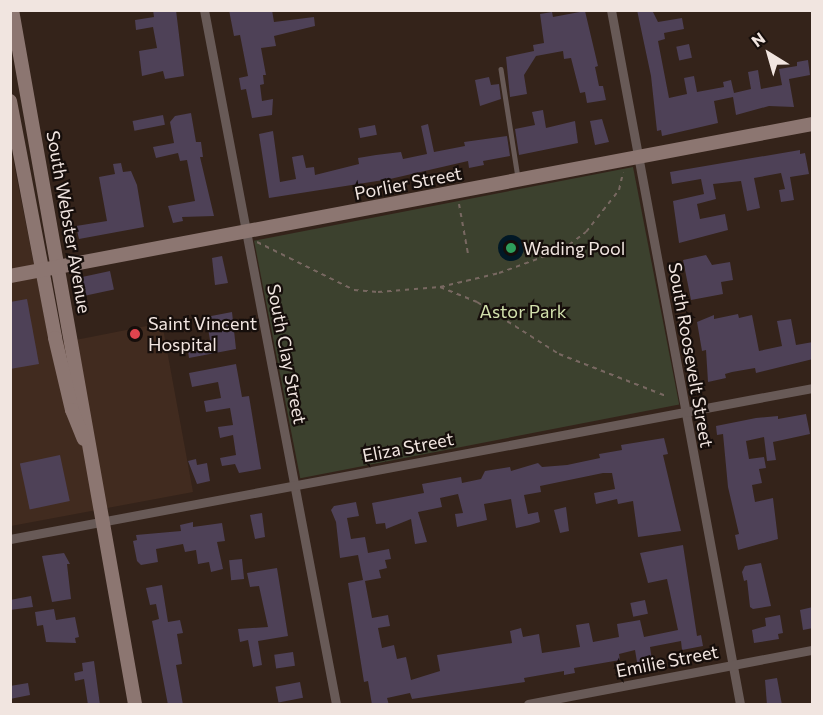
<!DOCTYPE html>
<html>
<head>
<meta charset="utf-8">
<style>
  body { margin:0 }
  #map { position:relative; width:823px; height:715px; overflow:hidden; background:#34231a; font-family:Commissioner,sans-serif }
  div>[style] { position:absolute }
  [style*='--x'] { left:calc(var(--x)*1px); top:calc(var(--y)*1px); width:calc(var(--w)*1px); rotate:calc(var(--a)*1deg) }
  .built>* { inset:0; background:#412b1f }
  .green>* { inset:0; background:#3c412e; transform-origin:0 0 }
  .water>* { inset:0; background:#011826 }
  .round { border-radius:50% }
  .building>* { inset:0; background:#4e4157; transform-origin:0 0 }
  .path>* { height:2px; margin-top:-1px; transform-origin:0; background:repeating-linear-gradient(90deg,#786861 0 4.5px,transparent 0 9px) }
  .lane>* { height:4.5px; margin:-2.25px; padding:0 2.25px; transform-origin:2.25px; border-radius:2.25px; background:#685a57 }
  .street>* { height:9px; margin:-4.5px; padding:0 4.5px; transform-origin:4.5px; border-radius:4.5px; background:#685a57 }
  .secondary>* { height:14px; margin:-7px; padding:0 7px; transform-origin:7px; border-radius:7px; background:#8c7671 }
  .dots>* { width:16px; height:16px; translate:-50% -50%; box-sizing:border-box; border:3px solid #160e0b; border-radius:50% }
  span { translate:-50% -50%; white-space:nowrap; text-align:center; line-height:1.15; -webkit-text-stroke:4.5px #160e0b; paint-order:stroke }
  .street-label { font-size:18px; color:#f1e5e0 }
  .poi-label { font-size:18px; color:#f1e5e0 }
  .left { translate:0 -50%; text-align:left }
  .park-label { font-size:18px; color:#d2e0ac }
  .frame { position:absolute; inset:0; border:12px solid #f1e5e0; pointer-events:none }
  .north { position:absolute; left:739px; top:24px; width:60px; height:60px; -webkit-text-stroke:4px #160e0b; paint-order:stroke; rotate:323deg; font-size:16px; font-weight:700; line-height:24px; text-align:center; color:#f1e5e0 }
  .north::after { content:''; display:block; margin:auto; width:21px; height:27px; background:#f1e5e0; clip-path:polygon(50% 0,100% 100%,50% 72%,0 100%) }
</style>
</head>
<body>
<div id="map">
  <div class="built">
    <i style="clip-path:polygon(10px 144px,50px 345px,162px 323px,193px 492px,11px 526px)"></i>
  </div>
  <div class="green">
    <i style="left:633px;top:167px;width:242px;height:386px;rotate:79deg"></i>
  </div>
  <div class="water">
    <i class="round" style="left:498px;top:235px;width:26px;height:26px"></i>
  </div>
  <div class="building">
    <i style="clip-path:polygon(153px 10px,176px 10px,184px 76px,165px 79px,163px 71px,142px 76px,139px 51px,157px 48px,153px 27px,136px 30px,135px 20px,154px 17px)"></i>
    <i style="clip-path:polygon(229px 10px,272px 10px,274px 22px,314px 17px,315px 26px,274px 36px,276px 46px,261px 48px,266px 75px,263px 75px,264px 84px,260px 85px,262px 101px,273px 99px,272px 115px,252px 118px,246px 89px,241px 90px,239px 78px,248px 76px,240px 35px,234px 36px)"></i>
    <i style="clip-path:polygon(637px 10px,652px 10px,658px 22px,682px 18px,684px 29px,664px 33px,665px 39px,658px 41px,669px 98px,687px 94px,684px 78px,694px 76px,697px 92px,724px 87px,723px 82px,731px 80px,734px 93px,751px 89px,748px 72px,758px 70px,761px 89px,782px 85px,779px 69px,797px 66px,797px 62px,808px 60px,810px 75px,789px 79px,794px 107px,769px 106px,736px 115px,733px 97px,714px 101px,718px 123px,662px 136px,661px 130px,657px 131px,651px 76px)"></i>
    <i style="clip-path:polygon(585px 11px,598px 66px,595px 67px,599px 86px,603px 86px,606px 100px,587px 103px,585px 92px,580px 93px,571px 58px,564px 59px,563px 51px,536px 56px,524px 75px,527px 94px,510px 97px,506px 57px,534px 51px,533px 45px,544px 43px,540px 14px,552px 12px,553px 17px)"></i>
    <i style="left:689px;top:44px;width:14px;height:13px;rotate:78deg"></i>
    <i style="clip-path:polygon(489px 77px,491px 85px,499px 84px,501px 99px,480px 106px,475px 80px)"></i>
    <i style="clip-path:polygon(543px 110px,546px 128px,575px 121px,578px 143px,519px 155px,515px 129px,535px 125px,532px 112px)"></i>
    <i style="clip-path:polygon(191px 113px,196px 142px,201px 142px,203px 157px,200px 157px,214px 216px,182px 217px,183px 221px,173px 223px,168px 206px,195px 201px,187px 160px,180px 161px,178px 153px,156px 158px,153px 147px,174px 143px,170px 122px,175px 116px)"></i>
    <i style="left:163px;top:115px;width:10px;height:31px;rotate:79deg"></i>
    <i style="clip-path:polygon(602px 119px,609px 142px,595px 145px,590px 121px)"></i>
    <i style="clip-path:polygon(428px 124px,434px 152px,465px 146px,464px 142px,507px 136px,510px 156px,483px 161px,484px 165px,469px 168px,468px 161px,390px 179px,269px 198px,259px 134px,273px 131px,280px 182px,296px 179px,292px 157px,303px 155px,306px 168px,314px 167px,315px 175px,359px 164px,358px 158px,376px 155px,401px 152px,403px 159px,427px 154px,421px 126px)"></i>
    <i style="left:375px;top:125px;width:10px;height:17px;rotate:79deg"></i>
    <i style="clip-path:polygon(800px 150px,800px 154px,805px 153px,809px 174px,790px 177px,794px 200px,781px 202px,779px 190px,785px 189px,781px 173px,754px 178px,760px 208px,747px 211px,741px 181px,713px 184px,716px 199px,697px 204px,700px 219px,725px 214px,728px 230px,679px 243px,673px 201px,704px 194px,701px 179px,672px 184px,670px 172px)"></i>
    <i style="clip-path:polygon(121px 163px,123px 172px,131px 171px,137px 185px,144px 227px,79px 239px,76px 226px,107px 221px,99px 177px,115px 174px,113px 164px)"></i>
    <i style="clip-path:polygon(706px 255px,712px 265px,730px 262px,733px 280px,721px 282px,723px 294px,691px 300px,683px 260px)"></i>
    <i style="clip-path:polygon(222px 256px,228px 283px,215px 285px,212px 258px)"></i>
    <i style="left:110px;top:271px;width:19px;height:38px;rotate:78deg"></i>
    <i style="clip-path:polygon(27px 299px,39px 364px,10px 369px,10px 302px)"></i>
    <i style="clip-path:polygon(232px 312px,236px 349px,189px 358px,187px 344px,210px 340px,206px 317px)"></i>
    <i style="clip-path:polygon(738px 314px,739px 318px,752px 315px,759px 351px,782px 346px,777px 321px,791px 319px,796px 345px,813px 342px,813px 359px,756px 373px,755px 368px,732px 372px,725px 374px,726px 378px,708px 382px,706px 350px,702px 351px,697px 322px,714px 315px,714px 319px)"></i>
    <i style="clip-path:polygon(236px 364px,242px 397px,249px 396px,261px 469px,239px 473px,235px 464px,222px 466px,220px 458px,236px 455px,233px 435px,220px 438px,218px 427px,233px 425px,230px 408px,206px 412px,204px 401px,221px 398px,218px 382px,192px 387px,189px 373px)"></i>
    <i style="clip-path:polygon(806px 414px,810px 434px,773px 442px,776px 460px,767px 461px,764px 437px,746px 441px,749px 459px,764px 457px,766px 468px,759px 469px,762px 483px,752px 485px,755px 502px,773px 498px,778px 539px,738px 550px,735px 535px,739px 534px,728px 487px,723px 434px,717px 435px,716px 426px,756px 418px,778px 416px,778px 419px)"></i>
    <i style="clip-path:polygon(664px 438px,668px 454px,663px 455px,681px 531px,638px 537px,633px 501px,618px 504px,617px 499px,596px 504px,594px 493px,615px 489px,612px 473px,603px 473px,540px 486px,541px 492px,524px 495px,528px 514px,538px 512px,540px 522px,530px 525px,516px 528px,511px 499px,484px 504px,487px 520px,457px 527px,455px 514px,463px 513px,458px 494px,440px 498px,442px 507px,418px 512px,427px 542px,415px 544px,411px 519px,386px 529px,385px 523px,376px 524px,372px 503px,424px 493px,422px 484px,461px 477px,462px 483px,481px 479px,485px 471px,510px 467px,511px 471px,538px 463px,542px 467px,567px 465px,600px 458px,599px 454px,622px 450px,621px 445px)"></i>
    <i style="left:60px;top:455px;width:47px;height:41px;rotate:78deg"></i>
    <i style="clip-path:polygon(196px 459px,197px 465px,207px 463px,210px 481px,197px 484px,188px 461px)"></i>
    <i style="clip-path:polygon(356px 502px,359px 516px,347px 518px,351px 539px,365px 537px,368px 553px,389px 549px,391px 559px,385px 560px,387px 568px,379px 570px,381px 578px,365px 581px,372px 618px,388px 615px,390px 626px,378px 628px,382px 648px,394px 645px,397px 659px,406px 657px,411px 680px,440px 671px,437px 655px,512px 643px,510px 631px,521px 628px,523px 637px,539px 634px,542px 653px,580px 647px,576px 625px,589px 623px,593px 642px,619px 637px,617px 624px,640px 620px,644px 637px,678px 630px,667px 579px,648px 583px,640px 553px,683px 545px,697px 636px,701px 635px,703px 646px,682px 650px,681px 641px,650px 647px,652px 660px,637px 662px,635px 650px,619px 654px,620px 660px,574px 668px,575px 673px,564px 675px,564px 671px,524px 678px,525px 682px,412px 699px,410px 693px,387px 698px,389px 705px,372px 705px,368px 681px,364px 682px,348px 583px,363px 580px,358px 555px,340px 558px,336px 522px,331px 510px,334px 506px)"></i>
    <i style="clip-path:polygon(566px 507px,569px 531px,560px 533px,554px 510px)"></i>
    <i style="clip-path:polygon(262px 513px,265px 537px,255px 539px,250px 515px)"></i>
    <i style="clip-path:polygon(193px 522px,193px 527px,222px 523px,225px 541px,217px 542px,223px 569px,211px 572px,209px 562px,198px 564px,196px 550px,185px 552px,183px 544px,156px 549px,158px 562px,141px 565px,137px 561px,133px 541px,137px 540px,136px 535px,181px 531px,180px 525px)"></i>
    <i style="clip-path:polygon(64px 553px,70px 564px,67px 564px,71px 599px,52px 602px,42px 556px)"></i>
    <i style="left:242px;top:559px;width:20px;height:13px;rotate:84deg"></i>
    <i style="clip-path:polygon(761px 563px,771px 606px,753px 609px,750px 607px,747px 580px,744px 581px,742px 572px,745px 566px)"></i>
    <i style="clip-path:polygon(277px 568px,288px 636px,258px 641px,262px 665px,253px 667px,248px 640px,240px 642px,238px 629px,268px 627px,259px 586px,250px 587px,247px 573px)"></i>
    <i style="clip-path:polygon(162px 585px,168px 622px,180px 620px,183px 633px,177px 634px,182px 664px,176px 665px,183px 705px,168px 705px,152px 621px,159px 619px,156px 604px,150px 605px,146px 588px)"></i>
    <i style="clip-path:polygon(31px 596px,33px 607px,10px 610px,10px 600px)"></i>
    <i style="left:645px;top:600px;width:14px;height:15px;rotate:78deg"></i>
    <i style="clip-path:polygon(813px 607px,813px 628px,803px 630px,800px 610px)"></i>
    <i style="clip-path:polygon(54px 609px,56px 620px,75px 617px,79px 637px,75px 638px,76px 643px,46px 642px,43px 625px,37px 626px,35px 612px)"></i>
    <i style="clip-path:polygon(780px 615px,783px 633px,778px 634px,779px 639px,754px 643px,752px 630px,766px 626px,765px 618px)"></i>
    <i style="left:293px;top:652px;width:14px;height:19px;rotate:82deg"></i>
    <i style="clip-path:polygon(94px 661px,100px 705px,88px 705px,84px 679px,75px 681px,74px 673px,83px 671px,82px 663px)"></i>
    <i style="clip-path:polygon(777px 678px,782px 705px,767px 705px,765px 680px)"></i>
    <i style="left:300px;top:682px;width:16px;height:25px;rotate:79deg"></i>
    <i style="clip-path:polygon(28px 683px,30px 695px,10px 699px,10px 686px)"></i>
  </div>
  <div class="path">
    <i style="--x:459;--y:204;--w:51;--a:79.8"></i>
    <i style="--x:257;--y:242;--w:108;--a:26.3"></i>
    <i style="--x:354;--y:290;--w:24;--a:5"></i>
    <i style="--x:378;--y:292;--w:62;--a:-4.6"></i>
    <i style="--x:440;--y:287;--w:40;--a:22"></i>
    <i style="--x:477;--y:302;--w:97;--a:32.4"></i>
    <i style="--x:559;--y:354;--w:115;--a:21.4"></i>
    <i style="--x:440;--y:287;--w:61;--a:-13.3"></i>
    <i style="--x:499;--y:273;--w:67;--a:-20.1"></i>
    <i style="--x:562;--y:250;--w:30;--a:-37"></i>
    <i style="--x:586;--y:232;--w:53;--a:-51.8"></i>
    <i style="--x:619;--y:190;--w:18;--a:-77"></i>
  </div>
  <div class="lane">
    <i style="--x:501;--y:69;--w:109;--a:81.1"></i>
  </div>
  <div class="street">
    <i style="--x:204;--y:10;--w:706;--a:79.23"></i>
    <i style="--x:611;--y:10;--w:706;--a:79.47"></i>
    <i style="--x:10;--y:539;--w:816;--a:-10.66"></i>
    <i style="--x:528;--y:704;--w:289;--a:-10.8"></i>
  </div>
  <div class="secondary">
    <i style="--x:12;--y:10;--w:705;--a:79.95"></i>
    <i style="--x:10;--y:101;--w:241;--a:79.2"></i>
    <i style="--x:55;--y:338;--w:74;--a:76.7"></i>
    <i style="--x:72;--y:410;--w:31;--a:68"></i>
    <i style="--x:10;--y:276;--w:816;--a:-10.73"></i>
  </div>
  <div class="dots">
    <i style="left:511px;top:248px;background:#2e9e5b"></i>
    <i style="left:135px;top:334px;background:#e0444e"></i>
  </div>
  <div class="street-label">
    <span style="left:408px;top:183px;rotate:-11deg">Porlier Street</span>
    <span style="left:69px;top:222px;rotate:80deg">South Webster Avenue</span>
    <span style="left:287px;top:354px;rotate:79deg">South Clay Street</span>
    <span style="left:691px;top:355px;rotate:80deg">South Roosevelt Street</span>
    <span style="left:408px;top:447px;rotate:-11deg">Eliza Street</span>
    <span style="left:667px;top:661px;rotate:-11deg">Emilie Street</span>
  </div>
  <div class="poi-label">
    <span class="left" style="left:523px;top:248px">Wading Pool</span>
    <span class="left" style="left:148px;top:334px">Saint Vincent<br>Hospital</span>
  </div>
  <div class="park-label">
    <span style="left:523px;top:311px">Astor Park</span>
  </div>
  <div class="frame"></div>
  <div class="north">N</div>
</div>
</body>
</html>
